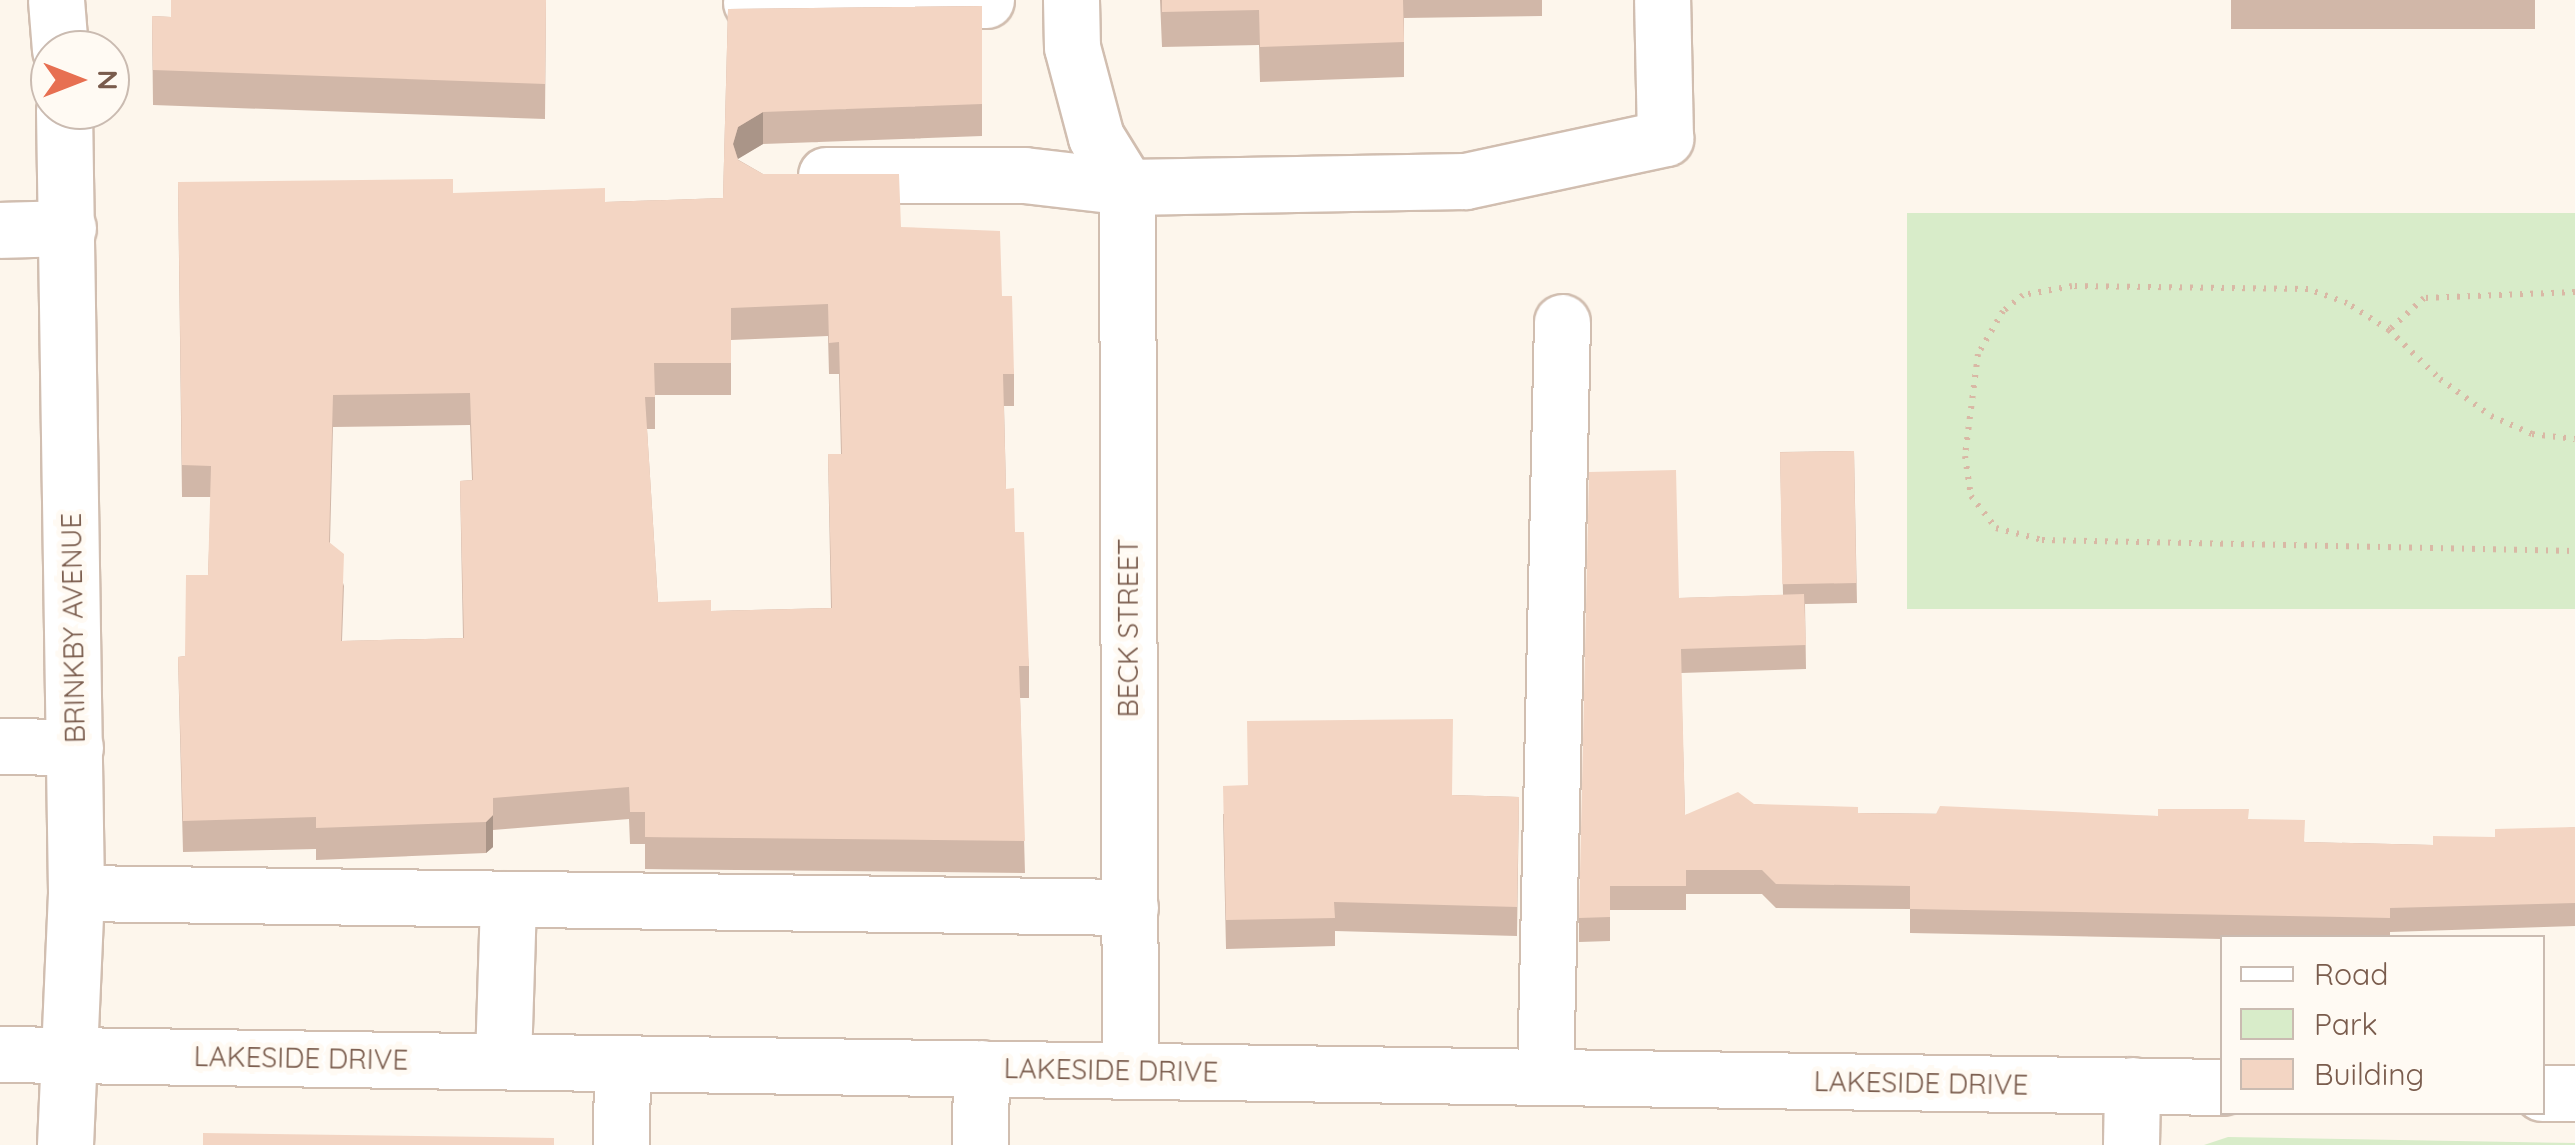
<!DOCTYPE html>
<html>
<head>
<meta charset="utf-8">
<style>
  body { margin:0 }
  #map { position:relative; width:2575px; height:1145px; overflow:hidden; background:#fdf6ec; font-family:Quicksand,sans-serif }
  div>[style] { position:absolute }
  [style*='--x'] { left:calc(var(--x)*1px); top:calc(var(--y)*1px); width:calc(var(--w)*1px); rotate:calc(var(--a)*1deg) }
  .green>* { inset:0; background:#d8ecc9; transform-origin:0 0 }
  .path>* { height:6px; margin-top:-3px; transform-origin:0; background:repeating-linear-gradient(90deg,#d9b8a5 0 2.5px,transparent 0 10.5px) }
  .roads { filter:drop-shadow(2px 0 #d1beb0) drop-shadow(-2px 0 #d1beb0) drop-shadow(0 2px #d1beb0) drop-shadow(0 -2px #d1beb0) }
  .minor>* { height:55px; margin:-27.5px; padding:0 27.5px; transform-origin:27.5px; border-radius:27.5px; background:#fff }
  .wall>* { inset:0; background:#d1b7a8; transform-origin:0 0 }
  .shaded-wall>* { inset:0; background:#aa9588 }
  .building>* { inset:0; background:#f3d5c3; transform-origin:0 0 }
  span { translate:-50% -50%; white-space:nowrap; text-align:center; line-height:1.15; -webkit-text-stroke:10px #fffaf3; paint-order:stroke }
  .street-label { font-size:28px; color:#7a5c4d }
  .legend { position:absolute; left:2220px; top:935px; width:325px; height:180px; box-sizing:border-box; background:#fffaf3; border:2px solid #cabbb1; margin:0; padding:12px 18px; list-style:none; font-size:30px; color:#7a5c4d }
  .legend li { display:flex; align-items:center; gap:20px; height:50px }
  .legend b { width:50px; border:2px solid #cabbb1 }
  .north { position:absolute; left:30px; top:30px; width:100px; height:100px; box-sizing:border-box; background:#fffaf3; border:2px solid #cabbb1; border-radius:50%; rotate:90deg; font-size:28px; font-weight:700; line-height:40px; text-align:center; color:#7a5c4d }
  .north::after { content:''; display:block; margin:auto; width:35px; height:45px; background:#e76f51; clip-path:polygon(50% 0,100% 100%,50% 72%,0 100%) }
</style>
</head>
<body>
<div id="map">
  <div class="green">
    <i style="left:1907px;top:213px;width:668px;height:396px"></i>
    <i style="clip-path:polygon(2228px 1137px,2575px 1143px,2575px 1145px,2204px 1145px)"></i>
  </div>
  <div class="path">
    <i style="--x:2575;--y:292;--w:151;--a:177.7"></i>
    <i style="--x:2424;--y:298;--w:47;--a:137.6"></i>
    <i style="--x:2389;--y:330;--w:50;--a:-147.3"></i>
    <i style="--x:2347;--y:303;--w:41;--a:-160.3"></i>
    <i style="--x:2308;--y:289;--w:236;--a:-179.3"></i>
    <i style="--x:2072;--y:286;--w:50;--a:169.6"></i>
    <i style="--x:2023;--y:295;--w:26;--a:141"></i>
    <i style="--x:2003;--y:311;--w:50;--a:120.2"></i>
    <i style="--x:1978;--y:354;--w:103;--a:97.3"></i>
    <i style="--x:1965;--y:456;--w:40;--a:81.5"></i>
    <i style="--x:1971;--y:496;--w:41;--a:52"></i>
    <i style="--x:1996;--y:528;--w:48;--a:14.6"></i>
    <i style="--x:2042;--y:540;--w:533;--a:1.18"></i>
    <i style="--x:2389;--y:330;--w:71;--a:43.9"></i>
    <i style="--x:2440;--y:379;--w:63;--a:36"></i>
    <i style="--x:2491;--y:416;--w:45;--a:23.7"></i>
    <i style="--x:2532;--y:434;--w:43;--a:6.6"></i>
  </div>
  <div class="roads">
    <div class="minor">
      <i style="--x:56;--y:0;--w:50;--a:85.4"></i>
      <i style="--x:1071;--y:0;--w:47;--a:88.8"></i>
      <i style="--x:1072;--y:47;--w:93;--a:75.1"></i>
      <i style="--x:1096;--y:137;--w:59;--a:58.2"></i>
      <i style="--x:751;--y:2;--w:235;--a:-0.5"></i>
      <i style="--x:64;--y:110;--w:783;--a:89.12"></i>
      <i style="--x:76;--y:893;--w:252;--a:92.5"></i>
      <i style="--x:826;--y:175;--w:198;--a:0"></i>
      <i style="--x:1024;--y:175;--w:104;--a:6.6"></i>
      <i style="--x:1127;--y:187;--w:338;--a:-1"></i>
      <i style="--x:1465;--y:181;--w:205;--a:-12.1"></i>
      <i style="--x:1665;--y:138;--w:138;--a:-91.2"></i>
      <i style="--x:1127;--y:187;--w:882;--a:89.81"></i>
      <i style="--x:0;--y:230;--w:68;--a:-1.7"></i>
      <i style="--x:0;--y:746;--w:75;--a:0.8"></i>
      <i style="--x:76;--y:893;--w:1054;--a:0.76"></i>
      <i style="--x:0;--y:1054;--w:2222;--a:0.85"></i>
      <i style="--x:503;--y:1061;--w:162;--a:-88.2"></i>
      <i style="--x:1545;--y:1077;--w:755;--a:-88.71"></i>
      <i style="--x:2542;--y:1093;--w:33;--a:0"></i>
      <i style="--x:621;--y:1145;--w:82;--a:-89.3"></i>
      <i style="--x:980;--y:1145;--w:77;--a:-89.3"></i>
      <i style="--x:2131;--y:1145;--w:60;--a:-89"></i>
    </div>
  </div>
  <div class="wall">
    <i style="clip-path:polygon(546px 0,545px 119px,153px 105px,152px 16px,171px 17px)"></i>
    <i style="clip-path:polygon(1160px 0,1542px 0,1542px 16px,1404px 18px,1404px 77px,1260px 82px,1259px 45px,1162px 47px)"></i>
    <i style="left:2231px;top:0;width:304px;height:29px"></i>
    <i style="clip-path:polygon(evenodd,982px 6px,982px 136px,763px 144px,737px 159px,763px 174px,901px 227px,1002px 296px,1014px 374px,1014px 406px,1004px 406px,1006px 489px,1015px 532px,1029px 666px,1029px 698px,1020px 698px,1025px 873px,645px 869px,645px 844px,630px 844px,629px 819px,493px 830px,493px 847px,486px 853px,316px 860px,316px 849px,183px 852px,178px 657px,185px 656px,208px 575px,211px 497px,182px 497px,178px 182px,453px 193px,605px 202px,723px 198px,728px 9px,982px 6px,828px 336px,829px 374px,839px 374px,841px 454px,828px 454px,831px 608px,711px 611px,658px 602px,647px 429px,655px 429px,655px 395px,731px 395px,731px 340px,828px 336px,982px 6px,470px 425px,472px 480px,460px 481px,463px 638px,342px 641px,344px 586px,330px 543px,333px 427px,470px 425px)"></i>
    <i style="clip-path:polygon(1854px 451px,1857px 603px,1805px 604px,1806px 669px,1681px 673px,1685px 815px,1754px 804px,1858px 813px,2158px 816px,2249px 819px,2305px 842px,2433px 845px,2575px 827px,2575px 926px,2390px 932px,2390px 938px,2222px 939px,1910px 933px,1910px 909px,1776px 908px,1762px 894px,1686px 894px,1686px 910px,1610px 910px,1610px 941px,1579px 942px,1579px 918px,1679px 598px,1783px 595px,1780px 452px)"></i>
    <i style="clip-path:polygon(1452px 795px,1519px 797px,1517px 936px,1335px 931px,1335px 946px,1226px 949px,1223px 814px)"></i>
  </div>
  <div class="shaded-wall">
    <i style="clip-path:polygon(763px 112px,763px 144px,738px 159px,733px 144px,738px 127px)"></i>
    <i style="clip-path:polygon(493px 815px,493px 847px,486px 853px,486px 822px)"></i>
  </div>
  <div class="building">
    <i style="clip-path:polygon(171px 0,546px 0,545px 84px,153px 70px,152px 16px,171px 17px)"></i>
    <i style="clip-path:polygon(1162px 0,1403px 0,1404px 42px,1260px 47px,1259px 10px,1162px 12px)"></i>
    <i style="clip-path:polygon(evenodd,982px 6px,982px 104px,763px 112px,738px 127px,733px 144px,738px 160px,763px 174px,899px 174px,901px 227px,1000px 231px,1002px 296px,1012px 296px,1014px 374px,1003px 374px,1006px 489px,1014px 488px,1015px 532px,1024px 532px,1029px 666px,1019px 666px,1025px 841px,645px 837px,645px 812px,630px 812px,629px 787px,493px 798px,493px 815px,486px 822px,316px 828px,316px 817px,183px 821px,178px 657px,185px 656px,186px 575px,208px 575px,211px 466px,182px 465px,178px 182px,453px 179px,453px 193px,605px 188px,605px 202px,723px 198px,728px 9px,982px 6px,828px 304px,829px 343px,839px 342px,842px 454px,828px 454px,832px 608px,711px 611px,711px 600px,658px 602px,645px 397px,655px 397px,654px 363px,731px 363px,731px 308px,828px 304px,982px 6px,470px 393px,473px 480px,460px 481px,464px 638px,341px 641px,344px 554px,329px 542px,333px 395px,470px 393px)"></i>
    <i style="left:1854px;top:451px;width:132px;height:74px;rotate:89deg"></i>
    <i style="clip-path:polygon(1676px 470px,1679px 598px,1804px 594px,1806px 645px,1681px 649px,1685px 815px,1738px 792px,1754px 804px,1858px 807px,1858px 813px,1936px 814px,1940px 806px,2158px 816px,2158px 809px,2249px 809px,2248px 819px,2305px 820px,2304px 842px,2433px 845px,2433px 836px,2495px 837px,2495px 829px,2575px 827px,2575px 903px,2390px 908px,2390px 918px,1910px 909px,1910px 886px,1776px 884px,1762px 870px,1686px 870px,1686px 886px,1610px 886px,1610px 917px,1579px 918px,1589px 472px)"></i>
    <i style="clip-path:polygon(1453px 719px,1452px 795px,1519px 797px,1517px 907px,1334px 902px,1335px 918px,1226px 920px,1223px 786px,1248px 785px,1247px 721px)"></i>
    <i style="clip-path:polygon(203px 1133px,554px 1138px,554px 1145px,203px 1145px)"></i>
  </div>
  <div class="street-label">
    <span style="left:73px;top:628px;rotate:-91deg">BRINKBY AVENUE</span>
    <span style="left:1128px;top:628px;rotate:-90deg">BECK STREET</span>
    <span style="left:301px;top:1058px;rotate:1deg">LAKESIDE DRIVE</span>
    <span style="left:1111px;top:1070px;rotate:1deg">LAKESIDE DRIVE</span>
    <span style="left:1921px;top:1083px;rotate:1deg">LAKESIDE DRIVE</span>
  </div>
  <ul class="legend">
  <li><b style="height:12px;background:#fff"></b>Road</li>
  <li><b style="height:28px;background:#d8ecc9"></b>Park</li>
  <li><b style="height:28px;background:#f3d5c3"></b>Building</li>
  </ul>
  <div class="north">N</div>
</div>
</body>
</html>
